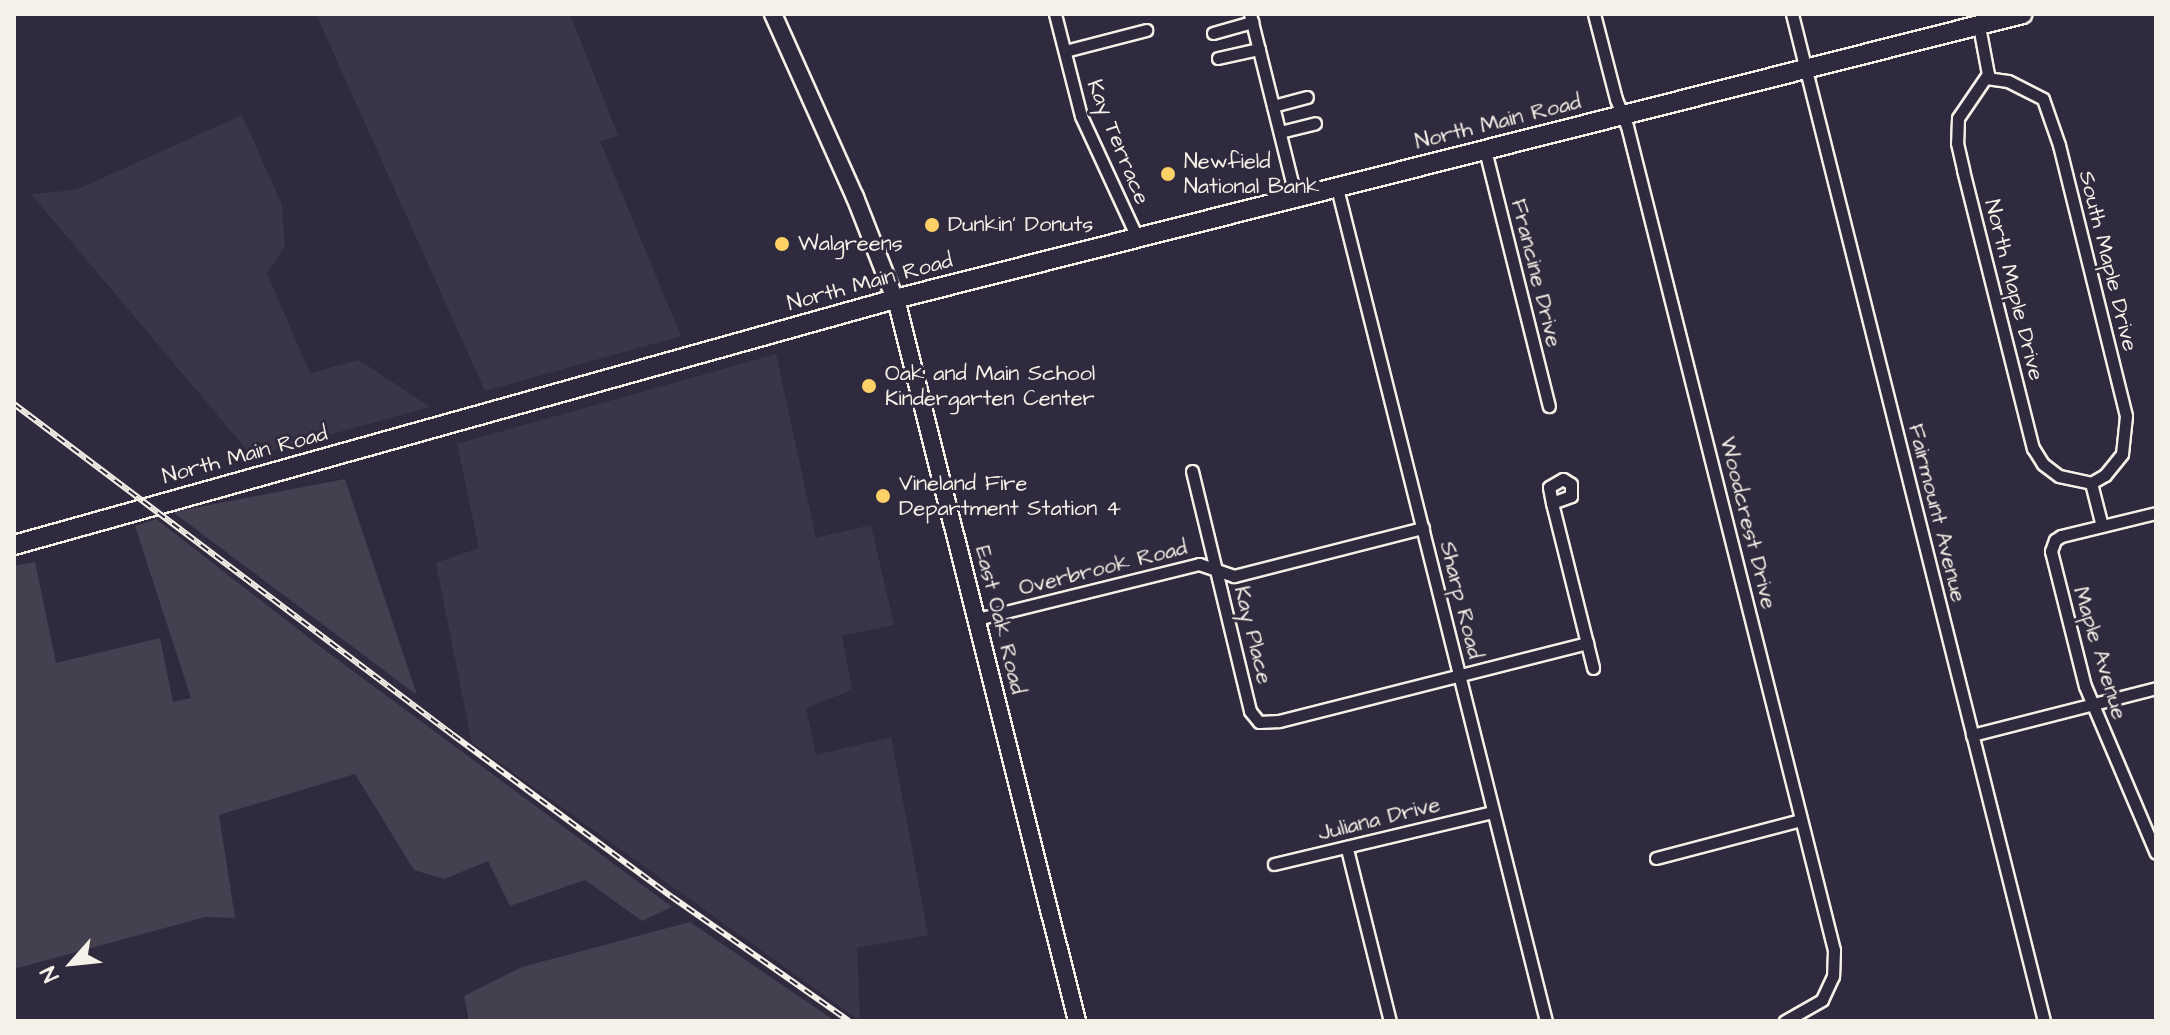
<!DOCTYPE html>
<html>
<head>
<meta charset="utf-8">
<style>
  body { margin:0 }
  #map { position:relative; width:2170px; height:1035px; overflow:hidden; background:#2f2a3d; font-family:"Architects Daughter",sans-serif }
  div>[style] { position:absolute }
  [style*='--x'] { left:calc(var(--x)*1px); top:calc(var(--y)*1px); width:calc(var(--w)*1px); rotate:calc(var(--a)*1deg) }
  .built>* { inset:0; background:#3b3647 }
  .green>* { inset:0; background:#454050 }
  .roads { filter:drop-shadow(2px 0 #f4f1e8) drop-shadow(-2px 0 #f4f1e8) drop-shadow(0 2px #f4f1e8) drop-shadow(0 -2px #f4f1e8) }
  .street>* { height:11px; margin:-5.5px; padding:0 5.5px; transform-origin:5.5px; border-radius:5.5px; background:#2f2a3d }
  .secondary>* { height:16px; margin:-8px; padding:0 8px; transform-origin:8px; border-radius:8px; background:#2f2a3d }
  .primary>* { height:18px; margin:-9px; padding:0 9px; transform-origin:9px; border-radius:9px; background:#2f2a3d }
  .rail>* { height:6px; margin-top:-3px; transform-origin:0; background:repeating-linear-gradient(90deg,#2f2a3d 0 9px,#f4f1e8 0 18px); box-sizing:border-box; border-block:2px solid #f4f1e8 }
  .dots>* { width:22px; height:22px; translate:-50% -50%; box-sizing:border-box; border:4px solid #2f2a3d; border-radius:50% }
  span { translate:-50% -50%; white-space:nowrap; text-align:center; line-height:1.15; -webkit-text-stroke:6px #2f2a3d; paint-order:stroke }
  .street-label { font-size:22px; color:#f4f1e8 }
  .poi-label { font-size:22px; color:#f4f1e8 }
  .left { translate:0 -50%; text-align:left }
  .frame { position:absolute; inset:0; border:16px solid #f4f1e8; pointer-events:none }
  .north { position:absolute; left:32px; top:923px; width:80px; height:80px; -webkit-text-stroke:6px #2f2a3d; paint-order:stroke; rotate:243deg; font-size:22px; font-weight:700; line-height:32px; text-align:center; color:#f4f1e8 }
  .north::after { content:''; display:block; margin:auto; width:28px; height:36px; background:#f4f1e8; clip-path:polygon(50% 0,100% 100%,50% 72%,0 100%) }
</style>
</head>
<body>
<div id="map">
  <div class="built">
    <i style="clip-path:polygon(316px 14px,570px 14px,618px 136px,600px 141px,681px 336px,485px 391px)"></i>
    <i style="clip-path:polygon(242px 115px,282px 205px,285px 246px,267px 273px,310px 373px,359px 360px,430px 407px,252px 456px,31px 194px,76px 190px)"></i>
    <i style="clip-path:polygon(776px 354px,816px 538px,871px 525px,894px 625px,842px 636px,852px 690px,806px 708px,816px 755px,891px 737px,928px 935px,857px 948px,860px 1021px,472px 743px,436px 563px,479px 548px,457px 444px)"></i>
  </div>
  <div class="green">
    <i style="clip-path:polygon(345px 479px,417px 695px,173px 512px)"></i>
    <i style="clip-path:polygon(156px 519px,326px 651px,672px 907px,642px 921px,585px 880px,510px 906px,488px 861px,444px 879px,414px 870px,355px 774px,219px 815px,235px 918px,205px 917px,14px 969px,14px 566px,35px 562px,56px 663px,160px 638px,173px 702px,191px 698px,135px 526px)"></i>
    <i style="clip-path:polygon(690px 922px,835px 1021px,469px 1021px,464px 996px,522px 967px)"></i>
  </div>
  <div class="roads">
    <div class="street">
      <i style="--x:1055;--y:14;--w:105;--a:75.7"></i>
      <i style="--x:1081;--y:116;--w:133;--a:65.2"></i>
      <i style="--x:1250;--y:14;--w:190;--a:76"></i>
      <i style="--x:1594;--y:14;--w:88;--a:75.5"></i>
      <i style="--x:1616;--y:99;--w:29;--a:68"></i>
      <i style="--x:1627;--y:126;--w:850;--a:75.9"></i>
      <i style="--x:1834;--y:950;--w:26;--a:92"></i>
      <i style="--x:1833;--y:976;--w:26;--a:115"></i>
      <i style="--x:1822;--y:1000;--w:43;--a:150.4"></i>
      <i style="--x:1792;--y:14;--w:1038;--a:75.95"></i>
      <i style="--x:1979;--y:26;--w:49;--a:79.4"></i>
      <i style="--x:1988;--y:74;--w:53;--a:124.3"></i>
      <i style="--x:1958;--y:118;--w:25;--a:92"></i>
      <i style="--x:1957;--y:143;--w:28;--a:77"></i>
      <i style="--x:1963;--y:170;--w:287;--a:75.9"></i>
      <i style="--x:2033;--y:448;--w:19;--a:58"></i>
      <i style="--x:2043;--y:464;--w:20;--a:37"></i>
      <i style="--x:2059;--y:476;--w:33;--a:12"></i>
      <i style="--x:1213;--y:33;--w:41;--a:-15.8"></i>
      <i style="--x:1065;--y:51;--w:84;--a:-14.5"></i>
      <i style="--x:1218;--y:58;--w:42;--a:-12.4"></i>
      <i style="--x:1986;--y:78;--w:22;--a:8"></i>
      <i style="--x:2008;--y:81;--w:39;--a:27"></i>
      <i style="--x:2043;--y:99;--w:49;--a:70.8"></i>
      <i style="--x:2059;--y:145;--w:279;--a:76.1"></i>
      <i style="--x:2126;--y:416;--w:38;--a:96"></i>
      <i style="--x:2122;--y:454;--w:27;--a:129"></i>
      <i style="--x:2105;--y:475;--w:16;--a:150"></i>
      <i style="--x:1273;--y:106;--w:35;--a:-15"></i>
      <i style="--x:1280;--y:132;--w:36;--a:-14"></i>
      <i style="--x:1485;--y:150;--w:264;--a:76"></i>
      <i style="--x:1337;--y:188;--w:859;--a:75.92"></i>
      <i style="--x:1192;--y:471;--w:247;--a:76.4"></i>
      <i style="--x:1250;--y:711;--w:14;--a:51"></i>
      <i style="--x:1259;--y:722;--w:20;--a:-3"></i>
      <i style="--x:1279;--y:721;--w:318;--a:-14.2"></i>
      <i style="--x:1563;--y:479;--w:9;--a:32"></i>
      <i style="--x:1571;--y:484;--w:12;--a:90"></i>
      <i style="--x:1571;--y:496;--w:20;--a:160"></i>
      <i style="--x:1552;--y:503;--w:16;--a:-101"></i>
      <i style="--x:1549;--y:487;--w:16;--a:-30"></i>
      <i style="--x:2091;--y:483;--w:44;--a:75.7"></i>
      <i style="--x:1552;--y:503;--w:170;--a:76"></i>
      <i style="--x:2156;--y:513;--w:98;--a:166.4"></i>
      <i style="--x:2061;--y:536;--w:7;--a:146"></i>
      <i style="--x:2055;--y:540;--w:12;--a:110"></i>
      <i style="--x:2051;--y:551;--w:139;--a:75.9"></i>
      <i style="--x:2085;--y:686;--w:181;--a:67"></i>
      <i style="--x:977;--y:619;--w:229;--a:-13.9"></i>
      <i style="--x:1199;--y:564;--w:37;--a:19"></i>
      <i style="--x:1234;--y:576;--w:195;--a:-14.3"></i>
      <i style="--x:1972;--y:735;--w:190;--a:-14.3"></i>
      <i style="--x:1347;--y:849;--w:177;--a:76"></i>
      <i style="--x:1656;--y:858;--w:150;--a:-14.7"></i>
      <i style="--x:1274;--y:864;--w:225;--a:-13.4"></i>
    </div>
    <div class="secondary">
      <i style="--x:773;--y:14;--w:201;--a:65.9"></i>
      <i style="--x:855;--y:197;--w:118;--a:68.6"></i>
      <i style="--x:898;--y:307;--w:736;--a:75.93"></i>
    </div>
    <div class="primary">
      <i style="--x:14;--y:545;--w:915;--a:-15.6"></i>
      <i style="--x:895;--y:299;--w:1163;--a:-14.18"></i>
    </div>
  </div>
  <div class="rail">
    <i style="--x:14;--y:404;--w:550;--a:37.02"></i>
    <i style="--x:453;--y:735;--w:272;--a:36.5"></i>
    <i style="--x:672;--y:897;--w:216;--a:35"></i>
  </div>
  <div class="dots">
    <i style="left:1168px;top:174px;background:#ffd166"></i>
    <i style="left:932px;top:225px;background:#ffd166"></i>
    <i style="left:782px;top:244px;background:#ffd166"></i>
    <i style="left:869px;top:386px;background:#ffd166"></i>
    <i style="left:883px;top:496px;background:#ffd166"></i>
  </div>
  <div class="street-label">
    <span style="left:1498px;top:122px;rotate:-14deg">North Main Road</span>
    <span style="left:1118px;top:142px;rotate:68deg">Kay Terrace</span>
    <span style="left:2108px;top:261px;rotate:76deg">South Maple Drive</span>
    <span style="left:1536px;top:273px;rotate:76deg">Francine Drive</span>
    <span style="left:870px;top:282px;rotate:-15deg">North Main Road</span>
    <span style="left:2014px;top:290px;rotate:76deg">North Maple Drive</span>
    <span style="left:245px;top:455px;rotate:-15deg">North Main Road</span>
    <span style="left:1937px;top:513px;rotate:76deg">Fairmount Avenue</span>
    <span style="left:1748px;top:523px;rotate:76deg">Woodcrest Drive</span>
    <span style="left:1103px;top:568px;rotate:-14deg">Overbrook Road</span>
    <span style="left:1461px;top:600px;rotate:76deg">Sharp Road</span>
    <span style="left:1000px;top:620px;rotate:76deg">East Oak Road</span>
    <span style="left:1253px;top:635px;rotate:76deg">Kay Place</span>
    <span style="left:2100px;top:653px;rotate:73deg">Maple Avenue</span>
    <span style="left:1379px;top:819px;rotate:-14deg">Juliana Drive</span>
  </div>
  <div class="poi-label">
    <span class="left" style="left:1184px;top:174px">Newfield<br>National Bank</span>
    <span class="left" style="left:948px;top:225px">Dunkin' Donuts</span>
    <span class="left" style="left:798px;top:244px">Walgreens</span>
    <span class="left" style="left:885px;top:386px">Oak and Main School<br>Kindergarten Center</span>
    <span class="left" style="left:899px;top:496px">Vineland Fire<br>Department Station 4</span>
  </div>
  <div class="frame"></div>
  <div class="north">N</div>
</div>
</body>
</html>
